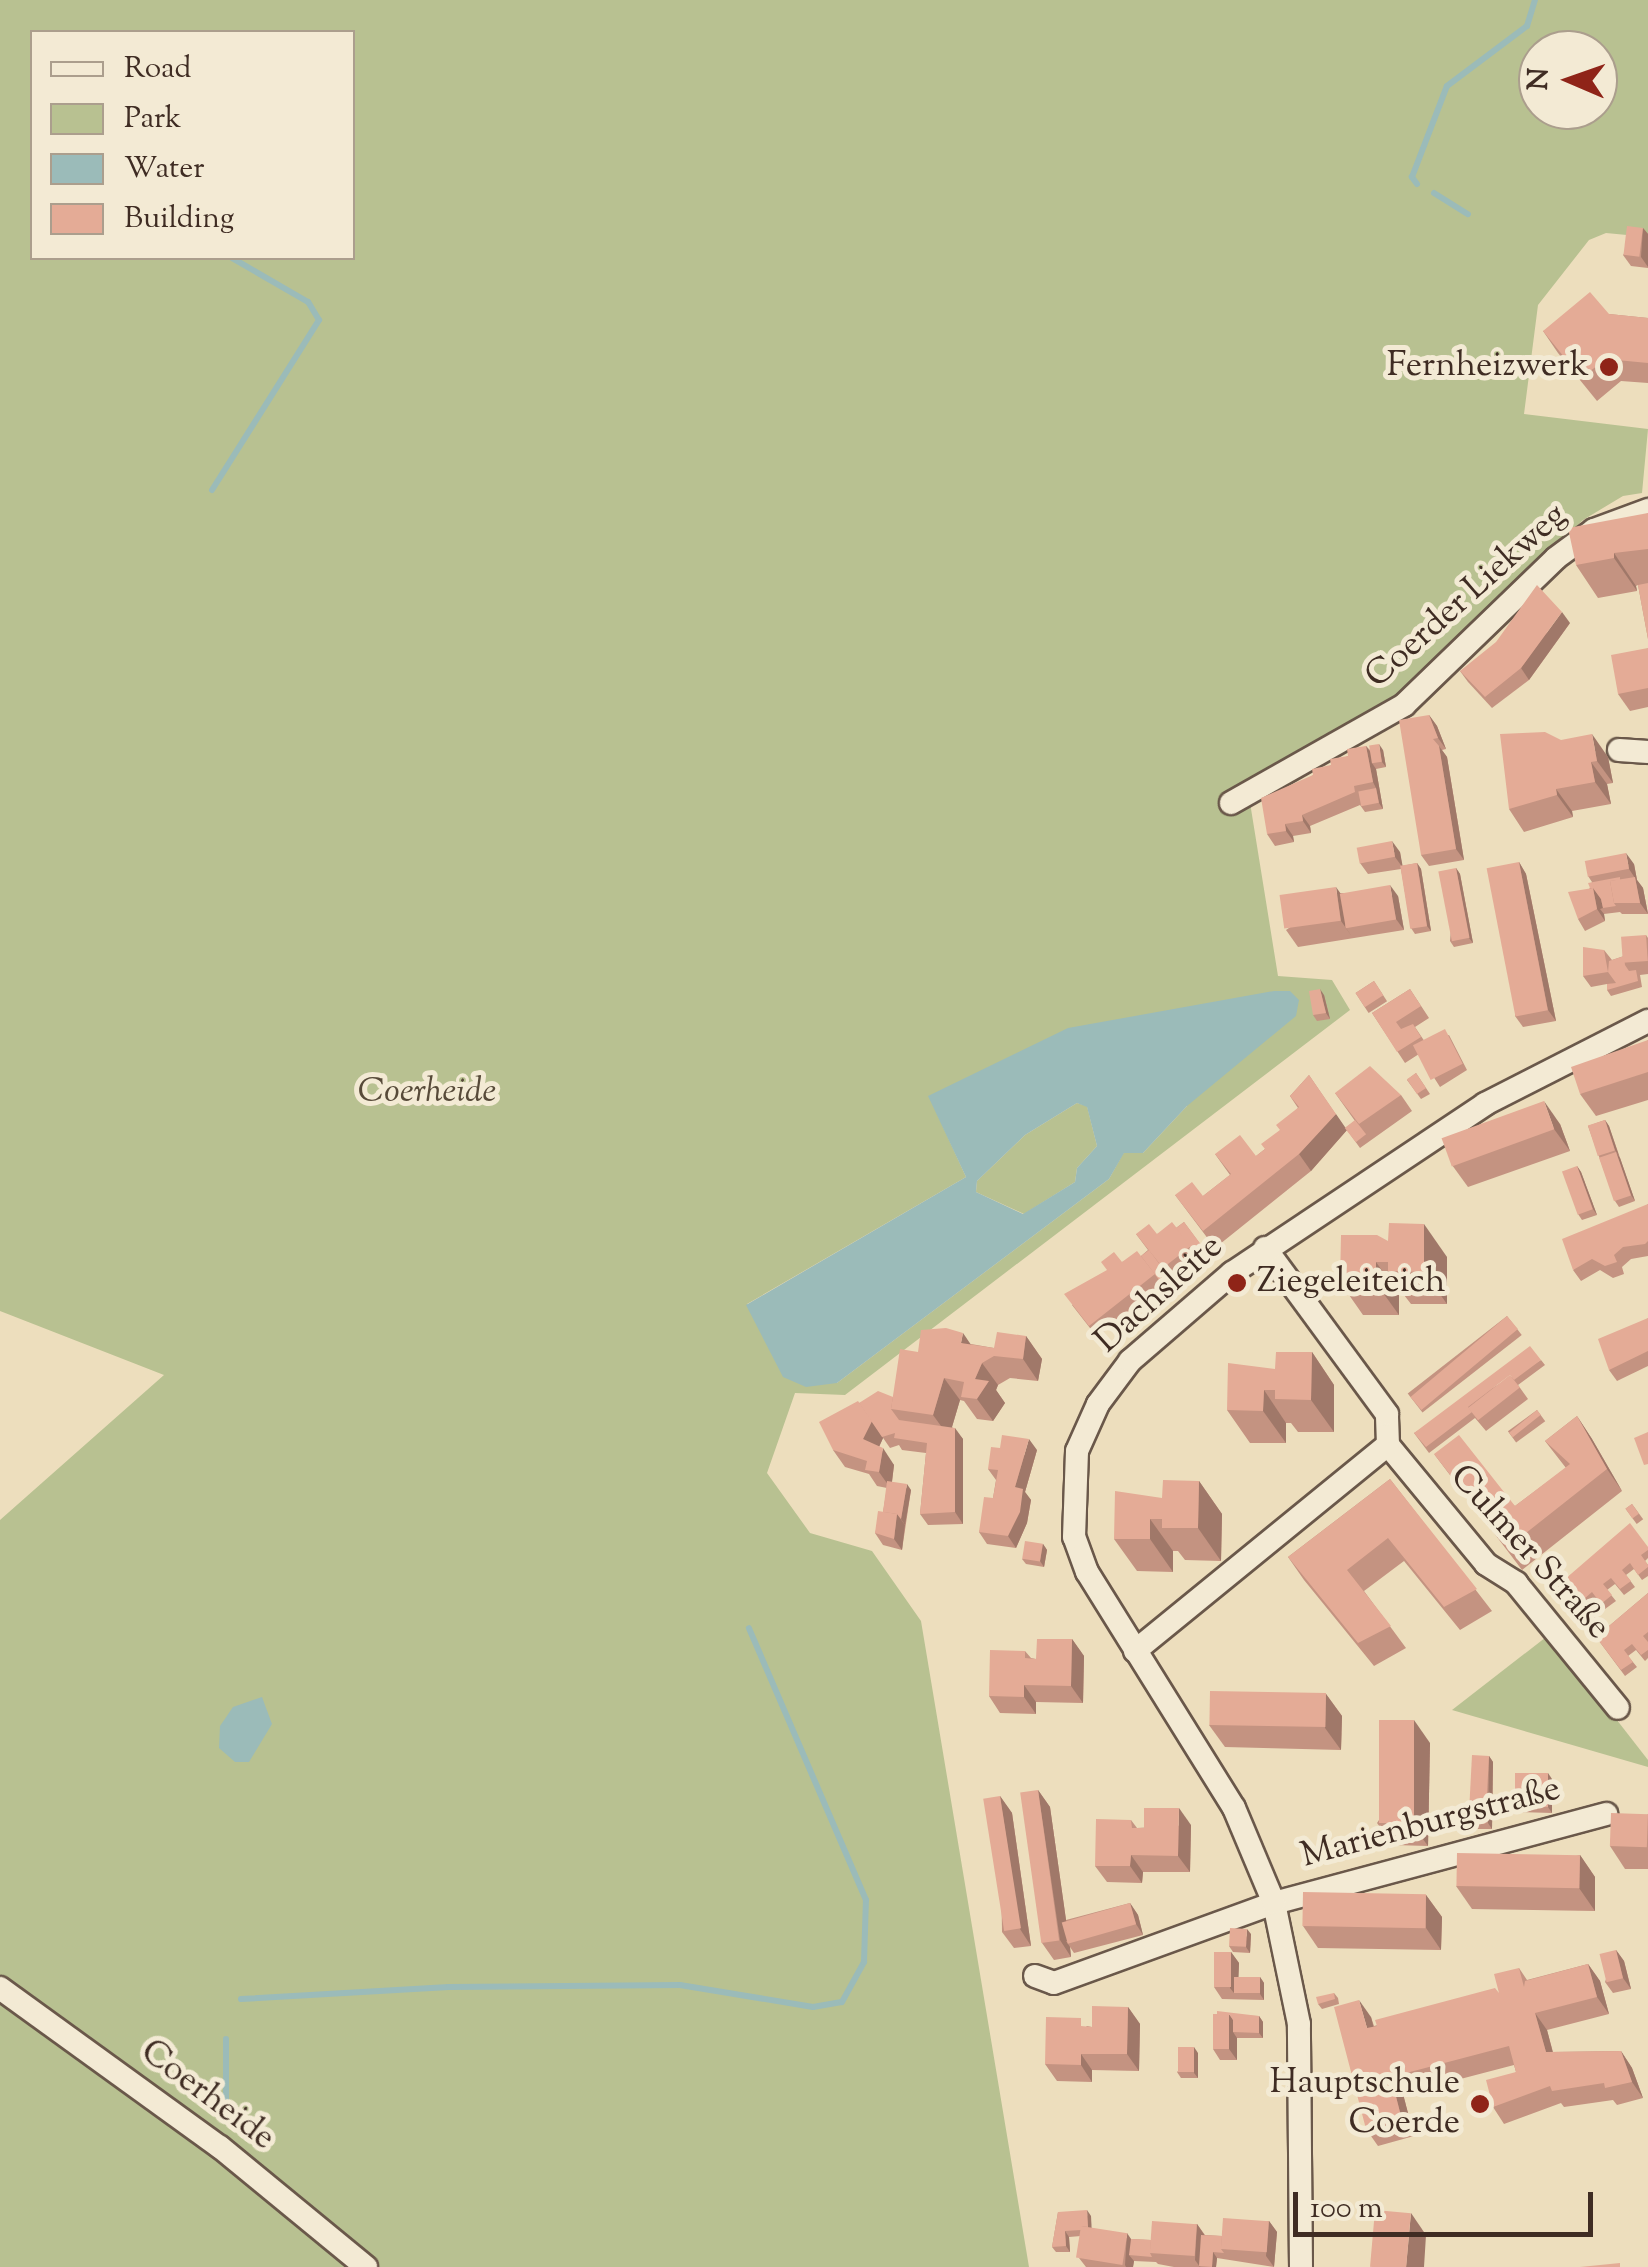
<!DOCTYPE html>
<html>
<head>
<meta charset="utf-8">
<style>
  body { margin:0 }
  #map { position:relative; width:1648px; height:2267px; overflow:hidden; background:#eddebd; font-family:"Sorts Mill Goudy",serif }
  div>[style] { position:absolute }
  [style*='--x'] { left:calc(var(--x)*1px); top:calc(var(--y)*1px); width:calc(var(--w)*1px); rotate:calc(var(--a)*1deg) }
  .green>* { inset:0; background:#b8c191 }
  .water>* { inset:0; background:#9bbbb9 }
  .stream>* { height:6px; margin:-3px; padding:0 3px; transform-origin:3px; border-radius:3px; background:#9bbbb9 }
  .roads { filter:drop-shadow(2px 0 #6a584a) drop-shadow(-2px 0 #6a584a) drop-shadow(0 2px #6a584a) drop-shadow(0 -2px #6a584a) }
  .minor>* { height:22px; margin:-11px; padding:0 11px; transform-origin:11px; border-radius:11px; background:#f3ead4 }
  .wall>* { inset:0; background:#c49381; transform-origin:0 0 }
  .shaded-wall>* { inset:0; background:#a07869 }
  .building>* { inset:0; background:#e4ab96; transform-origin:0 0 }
  .dots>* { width:28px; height:28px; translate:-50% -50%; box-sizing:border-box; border:5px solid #f3ead4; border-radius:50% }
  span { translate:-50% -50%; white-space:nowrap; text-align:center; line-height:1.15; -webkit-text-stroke:10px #f3ead4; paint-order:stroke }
  .poi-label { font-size:35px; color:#3f2c23 }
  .right { translate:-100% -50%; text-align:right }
  .left { translate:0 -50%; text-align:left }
  .street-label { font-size:35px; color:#3f2c23 }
  .park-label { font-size:35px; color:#574a39; font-style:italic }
  .legend { position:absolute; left:30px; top:30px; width:325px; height:230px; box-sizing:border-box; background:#f3ead4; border:2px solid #ab9e8d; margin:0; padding:12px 18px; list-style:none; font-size:30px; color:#3f2c23 }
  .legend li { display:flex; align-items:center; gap:20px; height:50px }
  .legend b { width:50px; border:2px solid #ab9e8d }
  .north { position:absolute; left:1518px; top:30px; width:100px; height:100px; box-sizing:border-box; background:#f3ead4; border:2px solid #ab9e8d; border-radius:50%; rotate:272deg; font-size:28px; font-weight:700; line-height:40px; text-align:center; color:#3f2c23 }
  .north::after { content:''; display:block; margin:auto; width:35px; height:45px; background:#8f2418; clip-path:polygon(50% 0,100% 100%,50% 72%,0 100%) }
  .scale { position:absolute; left:1293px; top:2192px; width:300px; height:45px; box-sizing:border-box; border:5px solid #3f2c23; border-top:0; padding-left:12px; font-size:30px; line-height:35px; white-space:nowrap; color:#3f2c23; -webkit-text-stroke:8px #f3ead4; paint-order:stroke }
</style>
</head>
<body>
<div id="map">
  <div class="green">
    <i style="clip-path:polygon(evenodd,0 0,1648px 0,1648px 237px,1606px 233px,1589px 240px,1538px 305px,1524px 414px,1648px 429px,1642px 493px,1623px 496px,1583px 520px,1397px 694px,1247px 784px,1278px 976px,1332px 980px,1350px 1010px,845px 1395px,795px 1393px,767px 1473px,810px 1533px,872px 1551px,921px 1621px,1029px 2267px,0 2267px,0 1520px,164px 1375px,0 1311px,0 0,32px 32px,352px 32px,352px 258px,32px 258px,32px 32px,0 0,1538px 50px,1598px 50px,1598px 110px,1538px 110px,1538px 50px,0 0,929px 1096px,1187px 1106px,1143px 1153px,1124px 1152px,1109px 1179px,837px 1383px,747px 1304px,966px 1177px,929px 1096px)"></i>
    <i style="clip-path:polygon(1077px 1103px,1087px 1106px,1097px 1146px,1077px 1168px,1075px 1182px,1024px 1214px,976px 1192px,977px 1181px,1025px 1135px)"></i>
    <i style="clip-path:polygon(1550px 1634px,1648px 1760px,1648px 1767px,1452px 1710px)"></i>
  </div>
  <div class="water">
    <i style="clip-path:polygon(evenodd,1274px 991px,1290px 991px,1299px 1000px,1296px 1016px,1187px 1106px,1143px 1153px,1124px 1153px,1109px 1179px,837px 1383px,806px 1387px,783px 1377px,746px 1305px,966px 1177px,928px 1096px,1068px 1028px,1274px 991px,1077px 1103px,1087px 1107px,1097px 1146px,1077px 1168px,1075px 1182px,1023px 1214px,976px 1192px,977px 1181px,1025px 1135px,1077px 1103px)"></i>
    <i style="clip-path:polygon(262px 1697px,272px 1724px,249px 1762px,235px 1762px,219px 1748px,220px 1726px,233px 1707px)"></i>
  </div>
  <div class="stream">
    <i style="--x:1417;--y:184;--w:9;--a:-126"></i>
    <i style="--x:1412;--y:177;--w:97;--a:-69"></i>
    <i style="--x:1447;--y:86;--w:100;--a:-36.9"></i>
    <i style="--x:1527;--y:26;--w:27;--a:-73"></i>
    <i style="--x:1434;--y:193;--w:40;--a:32"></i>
    <i style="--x:212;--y:490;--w:201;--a:-57.8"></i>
    <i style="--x:319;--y:320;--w:21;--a:-121"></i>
    <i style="--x:308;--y:302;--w:88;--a:-149.9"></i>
    <i style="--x:241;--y:1999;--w:208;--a:-3.3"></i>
    <i style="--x:449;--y:1987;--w:231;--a:-0.5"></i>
    <i style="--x:680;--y:1985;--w:135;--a:9.4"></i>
    <i style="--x:813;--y:2007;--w:29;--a:-10"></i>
    <i style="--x:842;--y:2002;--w:46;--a:-61.2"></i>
    <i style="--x:864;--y:1962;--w:62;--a:-88.2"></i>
    <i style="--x:866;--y:1900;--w:296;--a:-113.3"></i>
    <i style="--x:226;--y:2109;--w:70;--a:-90"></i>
  </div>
  <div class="roads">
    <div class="minor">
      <i style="--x:1619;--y:750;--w:29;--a:4"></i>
      <i style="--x:1231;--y:803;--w:199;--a:-29.5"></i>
      <i style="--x:1404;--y:705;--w:211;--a:-44"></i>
      <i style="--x:1556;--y:558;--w:47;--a:-36.4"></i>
      <i style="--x:1594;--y:530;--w:58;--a:-20.3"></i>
      <i style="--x:1388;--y:1445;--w:154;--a:50.5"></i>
      <i style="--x:1486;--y:1564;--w:36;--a:32"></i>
      <i style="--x:1516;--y:1583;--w:161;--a:50.8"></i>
      <i style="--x:1135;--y:1651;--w:326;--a:-39.2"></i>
      <i style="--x:1388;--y:1445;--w:31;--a:-92"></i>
      <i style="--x:1387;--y:1414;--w:206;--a:-126.3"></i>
      <i style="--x:1035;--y:1976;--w:20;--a:20"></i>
      <i style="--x:1054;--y:1983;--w:234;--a:-20"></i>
      <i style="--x:1274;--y:1903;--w:344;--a:-15"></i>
      <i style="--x:0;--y:1988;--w:271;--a:35.9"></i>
      <i style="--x:220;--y:2147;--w:189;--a:39.4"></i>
      <i style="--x:1301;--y:2267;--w:243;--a:-90.5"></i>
      <i style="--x:1299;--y:2024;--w:124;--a:-101.7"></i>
      <i style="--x:1274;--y:1903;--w:103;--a:-112.8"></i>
      <i style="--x:1234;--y:1808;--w:278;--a:-121.9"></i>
      <i style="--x:1087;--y:1572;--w:37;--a:-110"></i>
      <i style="--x:1074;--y:1537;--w:86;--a:-88"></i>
      <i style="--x:1077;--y:1451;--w:51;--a:-65.9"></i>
      <i style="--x:1098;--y:1404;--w:54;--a:-53.3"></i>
      <i style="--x:1130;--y:1361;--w:135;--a:-40.8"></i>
      <i style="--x:1232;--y:1273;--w:304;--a:-33.7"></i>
      <i style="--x:1485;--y:1104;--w:183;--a:-27"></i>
    </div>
  </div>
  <div class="wall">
    <i style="clip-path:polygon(1643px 228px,1648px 234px,1648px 268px,1631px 266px,1623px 255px)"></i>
    <i style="clip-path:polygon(1609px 314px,1648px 318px,1648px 383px,1621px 381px,1597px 401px,1558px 353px,1543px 331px)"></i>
    <i style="clip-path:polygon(1648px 513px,1648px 639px,1638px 585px,1636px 586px,1637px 591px,1598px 598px,1576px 565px)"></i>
    <i style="clip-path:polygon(1570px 623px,1529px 680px,1492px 708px,1468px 682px,1460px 671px)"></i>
    <i style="clip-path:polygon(1648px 648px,1648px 707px,1630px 711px,1618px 694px)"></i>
    <i style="clip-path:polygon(1429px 715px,1437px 726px,1446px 749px,1442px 750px,1447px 757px,1464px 860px,1429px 866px,1421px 855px)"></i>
    <i style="clip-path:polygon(1561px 740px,1608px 757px,1613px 783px,1607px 784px,1611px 804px,1572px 811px,1573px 817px,1524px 832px,1509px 809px)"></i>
    <i style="clip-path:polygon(1366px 746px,1370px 750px,1383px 750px,1386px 767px,1376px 769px,1383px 809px,1365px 812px,1360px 805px,1310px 826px,1311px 833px,1293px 836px,1294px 842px,1275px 846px,1267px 834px,1313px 775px)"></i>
    <i style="clip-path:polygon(1400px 852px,1402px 866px,1417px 863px,1421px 869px,1431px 931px,1415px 934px,1411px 928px,1401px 869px,1368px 874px,1360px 863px)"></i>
    <i style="clip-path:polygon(1519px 862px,1526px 874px,1556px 1021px,1523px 1027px,1515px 1016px)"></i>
    <i style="clip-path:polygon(1634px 864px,1637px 880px,1643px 888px,1648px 914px,1622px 914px,1620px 912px,1604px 914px,1605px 921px,1585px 931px,1578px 919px,1592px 882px,1588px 876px)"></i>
    <i style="clip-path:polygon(1456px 868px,1460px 874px,1473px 943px,1454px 947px,1450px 941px)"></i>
    <i style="clip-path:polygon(1340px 893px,1398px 896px,1404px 930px,1298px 947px,1286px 930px)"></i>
    <i style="clip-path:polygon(1646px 935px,1648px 938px,1648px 974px,1640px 975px,1642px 987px,1611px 996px,1607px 990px,1607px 984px,1591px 987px,1583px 976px,1604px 950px,1612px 960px,1624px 956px)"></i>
    <i style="left:1374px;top:981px;width:24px;height:22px;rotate:57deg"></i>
    <i style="clip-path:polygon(1410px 989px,1429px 1018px,1415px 1027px,1425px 1042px,1449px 1035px,1467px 1070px,1440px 1087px,1419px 1054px,1405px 1063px,1372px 1013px)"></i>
    <i style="clip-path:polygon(1324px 995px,1330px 1019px,1317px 1021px,1313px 1015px)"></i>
    <i style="clip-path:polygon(1648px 1040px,1648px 1100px,1596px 1116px,1580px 1094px)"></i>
    <i style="clip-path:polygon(1416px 1073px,1430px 1094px,1421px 1099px,1407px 1080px)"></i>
    <i style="clip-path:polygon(1309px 1075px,1345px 1128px,1355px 1121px,1335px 1093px,1401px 1095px,1412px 1111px,1360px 1148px,1347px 1130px,1311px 1171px,1215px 1248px,1175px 1195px,1203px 1196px,1230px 1175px,1215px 1154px,1256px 1156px,1265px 1149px,1298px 1108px,1290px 1096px)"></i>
    <i style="clip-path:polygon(1605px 1120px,1609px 1126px,1635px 1201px,1619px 1207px,1615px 1201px,1588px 1126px)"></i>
    <i style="clip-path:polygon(1560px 1124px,1570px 1151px,1468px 1187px,1452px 1165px)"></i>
    <i style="clip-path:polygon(1577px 1166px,1581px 1172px,1597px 1215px,1582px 1220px,1578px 1214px)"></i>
    <i style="clip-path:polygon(1648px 1204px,1648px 1256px,1631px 1259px,1622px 1267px,1624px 1274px,1613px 1278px,1600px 1270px,1581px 1281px,1573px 1270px)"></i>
    <i style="clip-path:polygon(1184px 1222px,1206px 1252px,1097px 1337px,1072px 1305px,1122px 1262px,1141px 1256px,1148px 1250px,1136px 1234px,1157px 1234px,1176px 1228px)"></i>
    <i style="clip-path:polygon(1388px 1241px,1447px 1257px,1447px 1304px,1411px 1304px,1404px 1295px,1399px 1295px,1399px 1315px,1363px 1315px,1340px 1282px)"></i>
    <i style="left:1507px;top:1316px;width:24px;height:126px;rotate:52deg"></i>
    <i style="clip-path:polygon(1648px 1318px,1648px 1366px,1617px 1381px,1609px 1370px)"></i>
    <i style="clip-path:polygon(1026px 1336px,1042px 1359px,1038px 1381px,1010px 1378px,998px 1385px,996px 1390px,1005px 1403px,993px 1421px,977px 1419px,964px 1401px,960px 1400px,952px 1427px,963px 1439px,963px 1524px,928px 1525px,920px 1514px,926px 1453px,902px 1450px,899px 1445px,890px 1448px,879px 1432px,883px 1438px,879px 1447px,894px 1465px,892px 1482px,911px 1490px,902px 1550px,883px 1545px,875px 1533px,883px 1512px,887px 1488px,877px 1486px,869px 1474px,845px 1467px,833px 1450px,859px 1403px,893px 1397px,918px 1352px,971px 1344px,994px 1348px)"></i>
    <i style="clip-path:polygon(1312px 1352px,1334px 1385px,1334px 1432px,1298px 1432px,1291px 1423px,1286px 1423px,1286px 1443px,1250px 1443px,1227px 1410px,1275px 1369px)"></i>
    <i style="clip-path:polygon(1541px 1360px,1545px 1365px,1518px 1385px,1528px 1399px,1486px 1431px,1475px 1418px,1429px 1453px,1414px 1433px)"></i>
    <i style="left:1537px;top:1410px;width:14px;height:36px;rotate:54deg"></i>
    <i style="clip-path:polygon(1577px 1416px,1592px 1439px,1622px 1491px,1522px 1570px,1434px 1454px,1515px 1506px,1566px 1468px,1545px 1441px)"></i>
    <i style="clip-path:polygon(1037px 1450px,1025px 1492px,1031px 1500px,1027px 1523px,1016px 1548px,987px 1544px,979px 1532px,993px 1498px,996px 1480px,988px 1469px)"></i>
    <i style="clip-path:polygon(1390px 1479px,1492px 1611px,1460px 1630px,1404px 1561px,1364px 1591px,1406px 1648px,1374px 1666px,1304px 1580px,1288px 1557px)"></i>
    <i style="clip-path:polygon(1199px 1481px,1222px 1514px,1221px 1561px,1185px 1560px,1178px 1551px,1173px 1551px,1173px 1572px,1137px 1571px,1114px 1539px,1162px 1498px)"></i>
    <i style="left:1632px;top:1504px;width:19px;height:8px;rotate:54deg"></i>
    <i style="clip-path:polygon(1043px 1544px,1047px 1550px,1044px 1567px,1026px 1564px,1022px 1559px)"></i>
    <i style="clip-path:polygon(1648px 1547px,1648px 1558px,1645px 1561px,1648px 1565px,1648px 1576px,1642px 1580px,1634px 1569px,1626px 1575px,1635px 1587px,1624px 1595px,1615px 1584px,1607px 1590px,1616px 1601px,1605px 1609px,1596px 1598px,1588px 1604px,1597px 1616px,1586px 1624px,1557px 1586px)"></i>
    <i style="clip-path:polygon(1648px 1593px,1648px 1658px,1645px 1661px,1636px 1650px,1628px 1656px,1637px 1667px,1625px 1676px,1596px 1637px)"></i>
    <i style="clip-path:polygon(1072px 1639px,1084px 1656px,1083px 1703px,1036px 1702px,1036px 1714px,1000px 1713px,989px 1696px,1025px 1651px,1031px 1658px,1036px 1659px)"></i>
    <i style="clip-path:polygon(1326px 1694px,1342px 1716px,1341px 1750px,1225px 1747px,1209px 1725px)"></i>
    <i style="clip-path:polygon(1430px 1743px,1428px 1846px,1393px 1845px,1377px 1823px)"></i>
    <i style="clip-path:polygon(1489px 1756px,1493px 1762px,1492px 1829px,1475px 1829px,1471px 1823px)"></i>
    <i style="clip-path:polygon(1552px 1779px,1552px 1813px,1518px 1812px,1514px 1807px)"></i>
    <i style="clip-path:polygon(1038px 1790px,1050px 1807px,1066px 1920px,1130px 1903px,1138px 1915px,1143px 1935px,1074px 1953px,1070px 1947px,1071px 1957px,1054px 1960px,1042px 1943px)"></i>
    <i style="clip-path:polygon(1000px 1796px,1012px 1813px,1031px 1946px,1014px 1948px,1002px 1932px)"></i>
    <i style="clip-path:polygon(1648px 1814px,1648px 1869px,1625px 1869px,1610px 1846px)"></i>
    <i style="clip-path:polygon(1131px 1820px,1137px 1828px,1191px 1825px,1190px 1872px,1143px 1872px,1142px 1883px,1107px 1882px,1095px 1866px)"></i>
    <i style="clip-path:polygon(1580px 1855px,1595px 1877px,1595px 1911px,1472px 1909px,1456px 1886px)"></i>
    <i style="clip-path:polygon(1426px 1895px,1442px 1917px,1441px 1950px,1318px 1948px,1303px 1926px)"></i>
    <i style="clip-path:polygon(1251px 1934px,1250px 1953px,1233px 1952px,1229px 1946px)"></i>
    <i style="clip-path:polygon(1616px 1950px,1624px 1961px,1631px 1989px,1613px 1993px,1605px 1982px)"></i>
    <i style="clip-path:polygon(1231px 1952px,1239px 1963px,1238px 1977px,1260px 1977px,1264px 1983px,1264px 2000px,1222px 1999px,1214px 1987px)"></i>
    <i style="clip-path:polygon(1588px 1964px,1600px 1981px,1609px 2014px,1547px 2030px,1553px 2052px,1621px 2051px,1632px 2068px,1643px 2098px,1617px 2105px,1613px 2100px,1564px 2107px,1561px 2103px,1504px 2124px,1493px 2107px,1516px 2072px,1514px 2065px,1403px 2094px,1414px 2136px,1378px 2146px,1366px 2129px,1371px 2017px,1374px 2026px,1499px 1993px,1519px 1968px,1527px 1980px)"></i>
    <i style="clip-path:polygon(1334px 1993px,1338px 1998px,1339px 2004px,1322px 2009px,1318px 2004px)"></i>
    <i style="clip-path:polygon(1128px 2007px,1140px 2024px,1139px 2071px,1092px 2070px,1092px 2082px,1057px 2081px,1045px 2064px,1087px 2026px,1092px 2027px)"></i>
    <i style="clip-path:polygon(1213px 2015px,1259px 2016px,1263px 2022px,1263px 2038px,1237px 2038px,1237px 2060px,1220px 2060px,1213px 2049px)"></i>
    <i style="clip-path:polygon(1198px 2053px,1198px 2078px,1181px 2078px,1177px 2072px)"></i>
    <i style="clip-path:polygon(1058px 2212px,1091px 2216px,1091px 2228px,1131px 2239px,1151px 2240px,1197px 2224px,1205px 2235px,1222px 2236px,1269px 2221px,1277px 2232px,1274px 2267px,1217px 2258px,1216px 2267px,1174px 2267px,1158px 2264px,1156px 2262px,1134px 2261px,1133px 2267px,1086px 2267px,1079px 2258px,1081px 2236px,1069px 2237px,1070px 2252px,1056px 2252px,1052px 2247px)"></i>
  </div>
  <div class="shaded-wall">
    <i style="clip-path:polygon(1643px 228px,1648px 234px,1648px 267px,1641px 257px)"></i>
    <i style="clip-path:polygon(1614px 553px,1636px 586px,1637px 591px,1614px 558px)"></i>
    <i style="clip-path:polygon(1562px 612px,1570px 623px,1529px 680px,1521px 668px)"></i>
    <i style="clip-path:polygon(1429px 715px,1437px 726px,1446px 749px,1438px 738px)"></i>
    <i style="clip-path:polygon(1592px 734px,1608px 757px,1613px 783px,1597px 761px)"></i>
    <i style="clip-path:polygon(1379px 744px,1383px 750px,1386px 767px,1382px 762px)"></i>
    <i style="clip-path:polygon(1366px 746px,1374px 757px,1372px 763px,1376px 769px,1383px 809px,1379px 803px,1376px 788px,1373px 782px)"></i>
    <i style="clip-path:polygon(1439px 746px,1447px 757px,1464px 860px,1456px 849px)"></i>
    <i style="clip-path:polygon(1591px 762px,1607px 784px,1611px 804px,1595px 782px)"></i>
    <i style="clip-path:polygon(1556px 789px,1572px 811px,1573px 817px,1557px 795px)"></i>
    <i style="clip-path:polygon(1302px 815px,1310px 826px,1311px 833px,1303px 821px)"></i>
    <i style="clip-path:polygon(1285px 824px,1293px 836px,1294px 842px,1286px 831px)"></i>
    <i style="clip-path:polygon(1392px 841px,1400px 852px,1403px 868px,1395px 857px)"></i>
    <i style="clip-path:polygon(1626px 853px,1634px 864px,1637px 880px,1643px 888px,1648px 914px,1640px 903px,1635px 878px,1629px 869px)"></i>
    <i style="clip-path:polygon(1519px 862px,1526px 874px,1556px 1021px,1548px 1010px)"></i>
    <i style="clip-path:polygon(1417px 863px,1421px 869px,1431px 931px,1427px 926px)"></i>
    <i style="clip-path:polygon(1456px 868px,1460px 874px,1473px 943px,1469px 938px)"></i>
    <i style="clip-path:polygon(1390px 885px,1398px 896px,1404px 930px,1396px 919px)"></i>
    <i style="clip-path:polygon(1336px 887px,1348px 904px,1345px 927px,1353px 938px,1341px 921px)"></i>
    <i style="clip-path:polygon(1593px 888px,1601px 899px,1603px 908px,1600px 909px,1604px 914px,1605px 921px,1597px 909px)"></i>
    <i style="clip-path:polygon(1320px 989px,1324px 995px,1330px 1019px,1326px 1013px)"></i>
    <i style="clip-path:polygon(1544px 1101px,1560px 1124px,1570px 1151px,1554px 1129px)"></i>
    <i style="clip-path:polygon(1336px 1114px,1347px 1130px,1311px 1171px,1299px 1154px)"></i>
    <i style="clip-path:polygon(1605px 1120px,1609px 1126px,1619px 1156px,1615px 1150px)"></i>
    <i style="clip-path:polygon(1616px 1152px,1620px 1158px,1635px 1201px,1631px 1195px)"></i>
    <i style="clip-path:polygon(1577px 1166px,1581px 1172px,1597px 1215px,1593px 1209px)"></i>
    <i style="clip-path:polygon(1424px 1224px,1447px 1257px,1447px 1304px,1424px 1272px)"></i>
    <i style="clip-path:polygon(1376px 1262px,1399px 1295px,1399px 1315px,1376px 1283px)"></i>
    <i style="clip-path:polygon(963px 1333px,978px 1355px,961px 1343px)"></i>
    <i style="clip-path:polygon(1026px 1336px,1042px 1359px,1038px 1381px,1023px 1359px)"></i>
    <i style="clip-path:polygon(1312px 1352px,1334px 1385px,1334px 1432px,1311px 1400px)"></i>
    <i style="clip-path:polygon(982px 1363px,998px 1385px,996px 1390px,1005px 1403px,993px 1421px,977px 1399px,975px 1379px)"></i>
    <i style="clip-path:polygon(944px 1378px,960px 1400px,949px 1437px,933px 1415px)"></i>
    <i style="clip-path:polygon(1264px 1390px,1286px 1423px,1286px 1443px,1263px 1411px)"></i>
    <i style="clip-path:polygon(1577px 1416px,1592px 1439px,1622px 1491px,1607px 1469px)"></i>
    <i style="clip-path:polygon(872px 1421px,883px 1438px,875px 1456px,863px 1439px)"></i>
    <i style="clip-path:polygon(955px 1428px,963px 1439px,963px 1524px,955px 1512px)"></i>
    <i style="clip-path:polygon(1029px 1439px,1037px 1450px,1025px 1492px,1031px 1500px,1027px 1523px,1016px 1548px,1008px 1536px,1015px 1487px)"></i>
    <i style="clip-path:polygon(883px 1448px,894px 1465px,891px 1489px,879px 1472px)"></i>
    <i style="clip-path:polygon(1199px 1481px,1222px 1514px,1221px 1561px,1198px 1528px)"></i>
    <i style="clip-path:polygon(907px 1484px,911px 1490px,905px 1525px,901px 1519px)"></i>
    <i style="clip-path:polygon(897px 1514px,905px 1525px,902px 1550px,894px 1539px)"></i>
    <i style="clip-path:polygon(1150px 1519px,1173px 1551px,1173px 1572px,1150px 1539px)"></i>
    <i style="clip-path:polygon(1043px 1544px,1047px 1550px,1044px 1567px,1040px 1561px)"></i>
    <i style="clip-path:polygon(1072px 1639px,1084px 1656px,1083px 1703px,1071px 1686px)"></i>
    <i style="clip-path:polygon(1024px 1685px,1036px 1702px,1036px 1714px,1024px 1697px)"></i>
    <i style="clip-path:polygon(1326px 1694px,1342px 1716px,1341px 1750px,1325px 1728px)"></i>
    <i style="clip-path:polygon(1414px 1720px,1430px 1743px,1428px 1846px,1412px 1824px)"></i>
    <i style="clip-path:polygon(1489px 1756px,1493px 1762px,1492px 1829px,1488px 1823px)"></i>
    <i style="clip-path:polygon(1548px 1773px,1552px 1779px,1552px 1813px,1548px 1807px)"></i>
    <i style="clip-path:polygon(1038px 1790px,1050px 1807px,1069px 1941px,1066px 1941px,1070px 1947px,1071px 1957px,1060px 1940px)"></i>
    <i style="clip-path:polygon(1000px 1796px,1012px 1813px,1031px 1946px,1020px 1929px)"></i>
    <i style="clip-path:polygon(1179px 1808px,1191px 1825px,1190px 1872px,1178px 1856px)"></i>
    <i style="clip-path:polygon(1131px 1855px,1143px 1872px,1142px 1883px,1130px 1866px)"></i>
    <i style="clip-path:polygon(1580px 1855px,1595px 1877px,1595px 1911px,1579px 1888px)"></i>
    <i style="clip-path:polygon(1426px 1895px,1442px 1917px,1441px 1950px,1426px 1928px)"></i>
    <i style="clip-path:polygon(1130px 1903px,1138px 1915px,1143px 1935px,1136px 1924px)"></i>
    <i style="clip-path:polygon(1247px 1929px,1251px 1934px,1250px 1953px,1246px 1947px)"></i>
    <i style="clip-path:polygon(1616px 1950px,1624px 1961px,1631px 1989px,1623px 1978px)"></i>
    <i style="clip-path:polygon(1231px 1952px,1239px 1963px,1238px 1993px,1234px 1993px,1230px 1988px)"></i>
    <i style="clip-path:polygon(1588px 1964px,1600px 1981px,1609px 2014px,1597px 1997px)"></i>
    <i style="clip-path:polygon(1260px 1977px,1264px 1983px,1264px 2000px,1260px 1994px)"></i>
    <i style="clip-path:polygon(1359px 2000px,1371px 2017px,1378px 2045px,1367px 2028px)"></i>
    <i style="clip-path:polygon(1128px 2007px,1140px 2024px,1139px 2071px,1127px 2054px)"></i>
    <i style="clip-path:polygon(1535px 2013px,1547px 2030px,1557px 2069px,1546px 2052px)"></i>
    <i style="clip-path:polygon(1229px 2014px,1237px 2026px,1233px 2032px,1237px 2038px,1237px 2060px,1229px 2049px)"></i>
    <i style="clip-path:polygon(1259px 2016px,1263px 2022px,1263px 2038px,1259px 2033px)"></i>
    <i style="clip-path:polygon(1194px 2047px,1198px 2053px,1198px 2078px,1194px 2073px)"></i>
    <i style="clip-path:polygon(1621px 2051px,1632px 2068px,1643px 2098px,1632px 2082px)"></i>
    <i style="clip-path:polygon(1081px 2054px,1092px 2070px,1092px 2082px,1081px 2065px)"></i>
    <i style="clip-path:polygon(1391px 2077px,1403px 2094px,1414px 2136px,1402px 2120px)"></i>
    <i style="clip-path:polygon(1087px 2210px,1091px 2216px,1092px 2235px,1088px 2230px)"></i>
    <i style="clip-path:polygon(1411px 2213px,1426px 2235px,1424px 2267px,1406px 2267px)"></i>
    <i style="clip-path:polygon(1269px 2221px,1277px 2232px,1274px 2267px,1266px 2256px)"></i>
    <i style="clip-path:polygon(1197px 2224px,1205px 2236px,1200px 2267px,1195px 2260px)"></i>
    <i style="clip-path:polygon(1065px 2231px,1069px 2237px,1070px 2252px,1066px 2246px)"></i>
    <i style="clip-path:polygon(1127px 2233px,1135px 2245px,1129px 2255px,1134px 2261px,1133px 2267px,1126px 2267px,1125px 2265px)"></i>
    <i style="clip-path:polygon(1213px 2252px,1217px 2258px,1216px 2267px,1212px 2267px)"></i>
  </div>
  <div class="building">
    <i style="left:1627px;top:226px;width:16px;height:29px;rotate:7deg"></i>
    <i style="clip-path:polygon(1590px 292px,1609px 314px,1648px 318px,1648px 363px,1606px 359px,1581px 378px,1543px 331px)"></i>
    <i style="clip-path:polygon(1648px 513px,1648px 549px,1614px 553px,1614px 558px,1576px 565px,1568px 528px)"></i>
    <i style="clip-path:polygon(1648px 583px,1648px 639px,1638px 585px)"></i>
    <i style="clip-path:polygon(1537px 585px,1562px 612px,1521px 668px,1485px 697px,1460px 671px,1496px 642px)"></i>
    <i style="clip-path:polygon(1648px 648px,1648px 688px,1618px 694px,1611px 655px)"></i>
    <i style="clip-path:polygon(1429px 715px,1438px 738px,1433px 739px,1439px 746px,1456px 849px,1421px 855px,1399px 720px)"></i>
    <i style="clip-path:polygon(1545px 732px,1561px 740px,1592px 734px,1597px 761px,1591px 762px,1595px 782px,1556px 789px,1557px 795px,1509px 809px,1500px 734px)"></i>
    <i style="left:1379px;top:744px;width:18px;height:10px;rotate:81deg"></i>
    <i style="clip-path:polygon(1366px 746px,1373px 782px,1354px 786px,1355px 792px,1302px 815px,1303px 821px,1285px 824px,1286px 831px,1267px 834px,1261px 798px,1313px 775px,1312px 769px,1331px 765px,1330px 759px,1348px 756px,1347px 749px)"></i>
    <i style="left:1376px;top:788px;width:15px;height:18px;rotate:79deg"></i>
    <i style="left:1392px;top:841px;width:16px;height:36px;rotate:79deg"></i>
    <i style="left:1626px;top:853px;width:16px;height:42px;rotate:79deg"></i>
    <i style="left:1519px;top:862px;width:151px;height:33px;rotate:79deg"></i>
    <i style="left:1417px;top:863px;width:64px;height:17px;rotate:81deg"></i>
    <i style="left:1456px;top:868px;width:71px;height:18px;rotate:79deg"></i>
    <i style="clip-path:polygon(1620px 877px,1620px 880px,1610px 881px,1614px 903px,1616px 906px,1603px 908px,1601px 899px,1593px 888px,1590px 888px,1588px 883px)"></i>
    <i style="clip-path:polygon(1635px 877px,1640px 903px,1614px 903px,1610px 881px)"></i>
    <i style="left:1390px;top:885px;width:35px;height:51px;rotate:80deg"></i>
    <i style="left:1336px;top:887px;width:34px;height:57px;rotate:82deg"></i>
    <i style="clip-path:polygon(1593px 888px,1597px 909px,1578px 919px,1568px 892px)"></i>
    <i style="left:1646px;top:935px;width:26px;height:25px;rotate:86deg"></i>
    <i style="clip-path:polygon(1583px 947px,1604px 950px,1608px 972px,1583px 976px)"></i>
    <i style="clip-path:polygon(1624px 956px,1625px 965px,1629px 971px,1636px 970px,1638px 981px,1607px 990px,1607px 984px,1616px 983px,1608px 972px,1609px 961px)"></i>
    <i style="left:1374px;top:981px;width:17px;height:22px;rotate:57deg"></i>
    <i style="clip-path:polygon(1320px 989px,1326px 1013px,1313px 1015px,1309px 991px)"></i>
    <i style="clip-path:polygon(1410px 989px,1421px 1006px,1396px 1022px,1401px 1029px,1413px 1024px,1421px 1037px,1397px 1052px,1372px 1013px)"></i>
    <i style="left:1445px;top:1029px;width:39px;height:36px;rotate:63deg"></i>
    <i style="clip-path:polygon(1648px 1040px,1648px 1072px,1580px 1094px,1571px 1067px)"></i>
    <i style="clip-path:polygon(1370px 1066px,1401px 1095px,1359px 1124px,1335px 1093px)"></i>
    <i style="left:1416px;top:1073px;width:18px;height:11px;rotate:56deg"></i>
    <i style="clip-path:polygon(1309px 1075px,1336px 1114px,1299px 1154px,1203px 1231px,1175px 1195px,1192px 1182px,1203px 1196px,1231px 1174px,1215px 1154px,1240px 1135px,1256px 1156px,1265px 1149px,1261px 1144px,1280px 1130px,1276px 1125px,1299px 1107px,1290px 1096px)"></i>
    <i style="left:1544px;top:1101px;width:30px;height:109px;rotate:70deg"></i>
    <i style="left:1355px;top:1120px;width:18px;height:13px;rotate:52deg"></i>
    <i style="left:1605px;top:1120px;width:32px;height:18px;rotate:72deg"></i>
    <i style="left:1616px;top:1152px;width:46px;height:18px;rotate:71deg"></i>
    <i style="left:1577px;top:1166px;width:46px;height:16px;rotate:70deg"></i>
    <i style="clip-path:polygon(1648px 1204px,1648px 1241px,1645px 1244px,1623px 1247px,1614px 1255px,1617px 1262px,1605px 1266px,1592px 1259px,1573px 1270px,1562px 1239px)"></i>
    <i style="clip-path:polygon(1172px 1222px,1191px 1246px,1163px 1268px,1136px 1234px,1149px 1224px,1157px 1234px)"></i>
    <i style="left:1184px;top:1222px;width:30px;height:10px;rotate:53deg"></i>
    <i style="clip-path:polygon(1389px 1223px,1424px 1224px,1424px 1272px,1388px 1271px,1388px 1262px,1376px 1262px,1376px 1283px,1340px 1282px,1341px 1235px,1377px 1235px,1388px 1241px)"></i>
    <i style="left:1149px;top:1250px;width:30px;height:10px;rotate:53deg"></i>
    <i style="clip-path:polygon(1137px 1251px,1155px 1274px,1089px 1326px,1064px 1294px,1107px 1270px,1101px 1262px,1114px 1252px,1122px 1262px)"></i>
    <i style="left:1507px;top:1316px;width:17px;height:126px;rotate:50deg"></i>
    <i style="clip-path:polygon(1648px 1318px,1648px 1351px,1609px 1370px,1598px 1339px)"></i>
    <i style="clip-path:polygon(946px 1328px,963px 1333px,961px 1343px,994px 1348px,997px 1332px,1026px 1336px,1023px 1359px,994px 1356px,982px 1363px,975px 1379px,989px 1381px,977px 1399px,961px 1397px,964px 1382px,944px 1378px,933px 1415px,891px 1409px,900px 1349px,918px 1352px,921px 1330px)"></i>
    <i style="clip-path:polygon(1530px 1346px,1541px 1360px,1514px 1380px,1510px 1375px,1468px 1407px,1472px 1412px,1426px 1447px,1414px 1433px)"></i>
    <i style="clip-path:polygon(1276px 1352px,1312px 1352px,1311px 1400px,1275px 1399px,1275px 1390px,1264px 1390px,1263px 1411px,1227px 1410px,1228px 1363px,1275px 1369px)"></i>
    <i style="left:1510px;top:1375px;width:16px;height:53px;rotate:52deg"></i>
    <i style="clip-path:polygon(878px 1391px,893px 1397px,891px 1409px,899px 1420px,955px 1428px,955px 1512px,920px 1514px,927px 1443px,894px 1438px,895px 1433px,882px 1437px,859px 1403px)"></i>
    <i style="clip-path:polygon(858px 1401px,872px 1421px,863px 1439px,883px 1448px,879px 1472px,865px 1470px,867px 1461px,833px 1450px,819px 1422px)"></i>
    <i style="left:1537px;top:1410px;width:6px;height:36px;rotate:51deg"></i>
    <i style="clip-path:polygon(1577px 1416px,1607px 1469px,1507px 1548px,1434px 1454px,1459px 1435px,1515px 1506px,1570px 1464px,1545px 1441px)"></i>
    <i style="clip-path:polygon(1648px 1432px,1648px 1464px,1644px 1465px,1634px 1438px)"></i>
    <i style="clip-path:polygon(1002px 1435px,1029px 1439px,1015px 1487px,1023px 1489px,1020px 1512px,1008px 1536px,979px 1532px,984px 1497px,993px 1498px,998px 1470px,988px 1469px,991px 1447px,1000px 1448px)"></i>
    <i style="clip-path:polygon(1390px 1479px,1477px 1589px,1444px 1607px,1388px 1538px,1347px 1570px,1391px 1626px,1358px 1643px,1288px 1557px)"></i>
    <i style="clip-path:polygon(1163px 1480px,1199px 1481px,1198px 1528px,1162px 1528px,1162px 1519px,1150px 1519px,1150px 1539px,1114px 1539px,1115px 1491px,1162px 1498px)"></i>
    <i style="clip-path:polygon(887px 1481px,907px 1484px,901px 1519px,897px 1514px,883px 1512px)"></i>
    <i style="left:1632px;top:1504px;width:12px;height:8px;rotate:55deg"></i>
    <i style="clip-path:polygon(878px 1511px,897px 1514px,894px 1539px,875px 1533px)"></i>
    <i style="clip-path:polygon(1630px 1523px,1648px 1547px,1648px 1550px,1641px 1555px,1648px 1565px,1648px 1567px,1638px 1575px,1630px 1563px,1622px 1570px,1631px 1581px,1620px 1589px,1611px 1578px,1603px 1584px,1612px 1595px,1601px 1604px,1592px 1592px,1584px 1599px,1593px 1610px,1582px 1619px,1557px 1586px)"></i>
    <i style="left:1025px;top:1541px;width:18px;height:18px;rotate:9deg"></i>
    <i style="clip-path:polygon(1648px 1593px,1648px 1632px,1643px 1636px,1648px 1642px,1648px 1650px,1641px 1655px,1632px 1644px,1624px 1650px,1633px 1662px,1621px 1670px,1596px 1637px)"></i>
    <i style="clip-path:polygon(1037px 1639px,1072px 1639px,1071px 1686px,1024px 1685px,1024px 1697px,989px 1696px,990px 1650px,1025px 1651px,1025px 1658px,1036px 1659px)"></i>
    <i style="left:1210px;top:1691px;width:116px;height:34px;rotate:1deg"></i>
    <i style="left:1379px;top:1720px;width:35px;height:103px"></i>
    <i style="left:1472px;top:1755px;width:17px;height:68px;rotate:3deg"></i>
    <i style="left:1515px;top:1773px;width:33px;height:34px"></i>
    <i style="left:1038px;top:1790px;width:152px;height:18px;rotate:82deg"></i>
    <i style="left:1000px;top:1796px;width:134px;height:17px;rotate:81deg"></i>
    <i style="clip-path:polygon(1144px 1808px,1179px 1808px,1178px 1856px,1131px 1855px,1130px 1866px,1095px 1866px,1096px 1819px,1131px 1820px,1132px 1828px,1144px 1828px)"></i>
    <i style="left:1611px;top:1813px;width:37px;height:33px;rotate:2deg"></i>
    <i style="left:1457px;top:1853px;width:123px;height:33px;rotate:1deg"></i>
    <i style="left:1303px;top:1892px;width:123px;height:34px;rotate:1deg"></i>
    <i style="left:1130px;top:1903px;width:22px;height:71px;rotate:74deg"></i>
    <i style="left:1230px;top:1928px;width:17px;height:18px;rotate:3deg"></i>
    <i style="left:1616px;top:1950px;width:29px;height:17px;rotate:76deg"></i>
    <i style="left:1214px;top:1952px;width:17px;height:35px"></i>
    <i style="clip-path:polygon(1588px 1964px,1597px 1997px,1535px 2013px,1546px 2052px,1621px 2051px,1632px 2082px,1605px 2088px,1604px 2083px,1552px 2091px,1550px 2086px,1493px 2107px,1486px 2080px,1516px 2072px,1509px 2046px,1391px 2077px,1402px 2120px,1366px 2129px,1334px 2007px,1359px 2000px,1367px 2028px,1377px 2026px,1375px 2020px,1495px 1988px,1499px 1993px,1494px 1974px,1519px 1968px,1524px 1987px,1525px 1981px)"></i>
    <i style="left:1234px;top:1977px;width:26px;height:16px"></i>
    <i style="clip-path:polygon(1334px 1993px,1335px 1999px,1318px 2004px,1316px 1997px)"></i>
    <i style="clip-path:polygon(1092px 2006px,1128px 2007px,1127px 2054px,1081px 2054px,1081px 2065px,1045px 2064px,1046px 2017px,1081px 2018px,1081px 2026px,1092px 2027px)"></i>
    <i style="clip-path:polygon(1217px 2011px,1259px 2016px,1259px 2033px,1233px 2032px,1233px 2020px,1229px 2014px,1217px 2015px)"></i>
    <i style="left:1229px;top:2014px;width:35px;height:16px;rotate:90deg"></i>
    <i style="left:1178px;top:2047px;width:16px;height:25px"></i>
    <i style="clip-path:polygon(1087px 2210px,1088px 2227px,1081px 2226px,1081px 2230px,1065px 2231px,1066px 2246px,1052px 2247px,1058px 2212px)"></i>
    <i style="left:1375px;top:2210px;width:36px;height:57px;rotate:5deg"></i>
    <i style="left:1223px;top:2218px;width:46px;height:31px;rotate:4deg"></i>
    <i style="left:1152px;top:2221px;width:45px;height:32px;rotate:4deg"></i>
    <i style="left:1081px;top:2226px;width:47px;height:32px;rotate:9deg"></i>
    <i style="clip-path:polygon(1201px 2235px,1222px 2236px,1221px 2249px,1224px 2253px,1213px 2252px,1212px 2267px,1199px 2266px)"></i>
    <i style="clip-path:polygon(1131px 2239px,1151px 2240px,1150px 2253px,1152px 2257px,1129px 2255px)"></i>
    <i style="clip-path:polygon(1620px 2263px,1620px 2267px,1580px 2267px)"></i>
  </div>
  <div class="dots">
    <i style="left:1609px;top:367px;background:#8f2418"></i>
    <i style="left:1237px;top:1283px;background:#8f2418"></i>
    <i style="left:1480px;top:2104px;background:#8f2418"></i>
  </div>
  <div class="poi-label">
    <span class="right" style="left:1589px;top:367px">Fernheizwerk</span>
    <span class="left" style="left:1257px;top:1283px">Ziegeleiteich</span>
    <span class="right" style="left:1460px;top:2104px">Hauptschule<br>Coerde</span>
  </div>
  <div class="street-label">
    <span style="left:1467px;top:597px;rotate:-42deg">Coerder Liekweg</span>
    <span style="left:1160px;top:1295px;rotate:-42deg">Dachsleite</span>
    <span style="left:1529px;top:1553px;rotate:48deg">Culmer Straße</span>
    <span style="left:1431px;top:1824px;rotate:-15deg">Marienburgstraße</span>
    <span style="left:207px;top:2096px;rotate:37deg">Coerheide</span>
  </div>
  <div class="park-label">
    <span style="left:427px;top:1093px">Coerheide</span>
  </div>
  <ul class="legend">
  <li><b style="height:12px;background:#f3ead4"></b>Road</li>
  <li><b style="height:28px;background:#b8c191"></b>Park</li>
  <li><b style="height:28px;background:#9bbbb9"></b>Water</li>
  <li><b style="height:28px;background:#e4ab96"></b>Building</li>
  </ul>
  <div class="north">N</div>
  <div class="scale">100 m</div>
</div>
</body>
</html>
